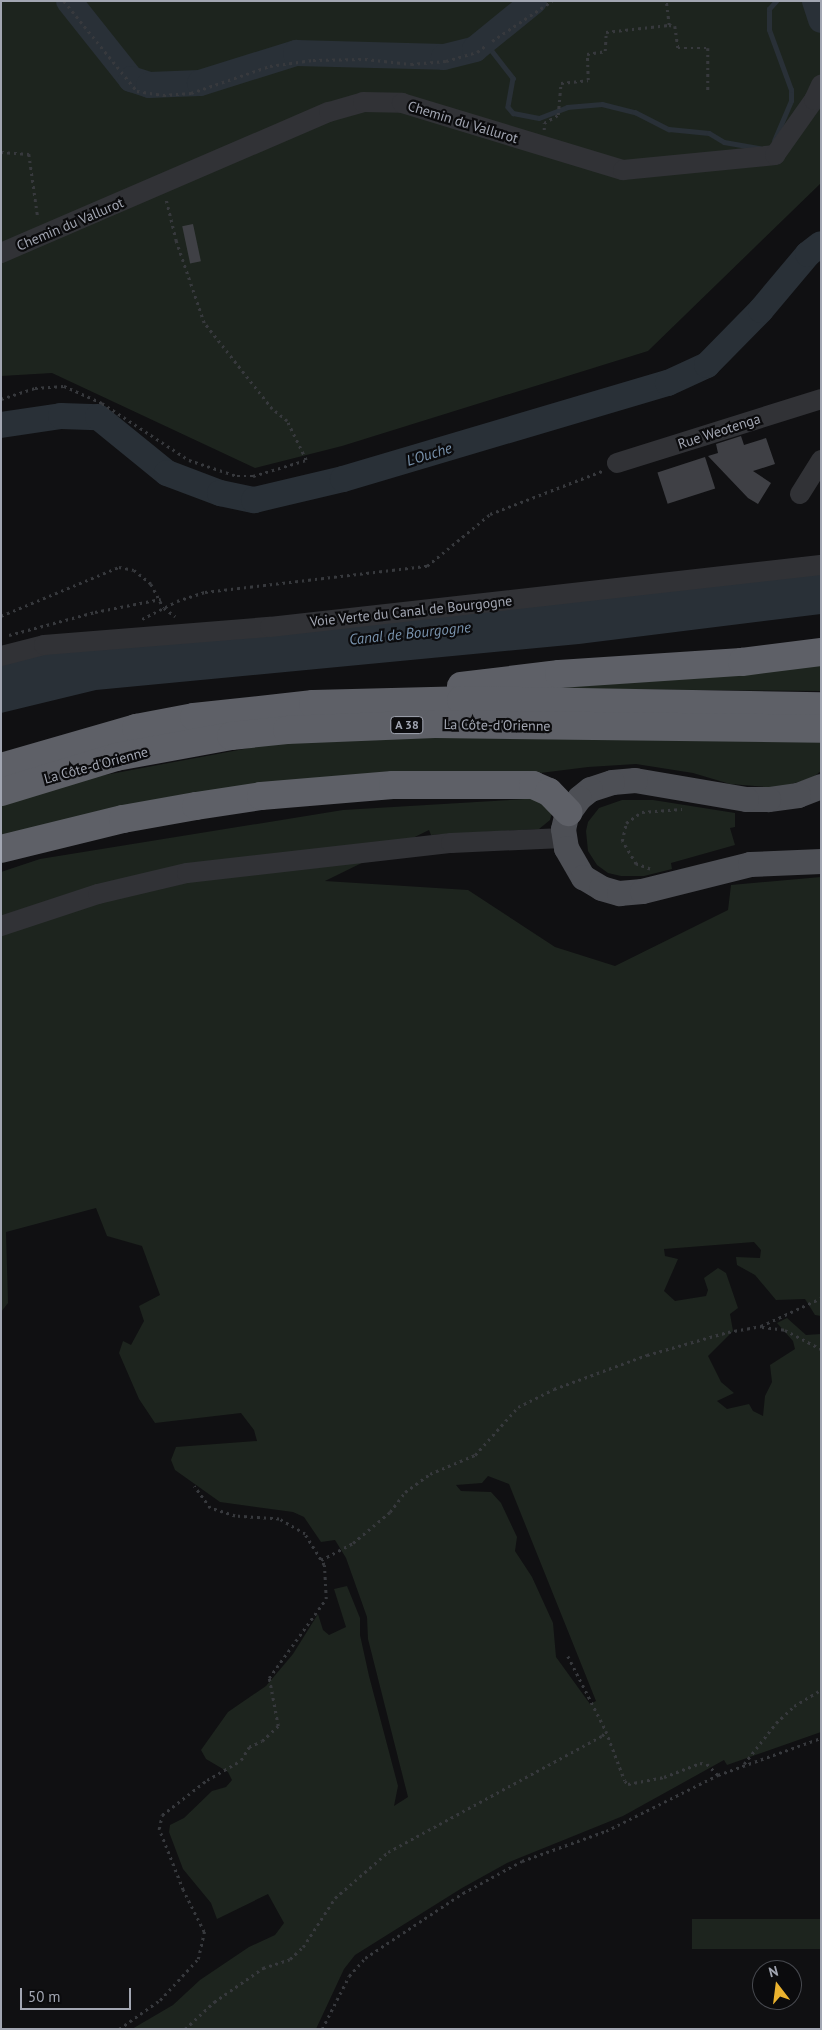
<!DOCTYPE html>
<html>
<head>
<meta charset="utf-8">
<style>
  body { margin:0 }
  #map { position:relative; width:822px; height:2030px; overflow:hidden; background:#101012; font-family:"PT Sans",sans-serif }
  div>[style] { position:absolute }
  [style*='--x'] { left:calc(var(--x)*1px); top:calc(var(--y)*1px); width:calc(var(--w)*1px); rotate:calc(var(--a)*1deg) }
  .green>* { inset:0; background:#1d241e; transform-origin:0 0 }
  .water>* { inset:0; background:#293037 }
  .stream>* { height:4.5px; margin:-2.25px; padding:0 2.25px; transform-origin:2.25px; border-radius:2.25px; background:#293037 }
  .river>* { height:26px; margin:-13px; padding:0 13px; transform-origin:13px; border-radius:13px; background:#293037 }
  .building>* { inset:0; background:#3f4045; transform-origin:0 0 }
  .path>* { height:2.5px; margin-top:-1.25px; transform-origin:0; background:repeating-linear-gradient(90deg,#37393d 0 2.5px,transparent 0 6.5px) }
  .minor>* { height:20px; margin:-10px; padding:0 10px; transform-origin:10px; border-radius:10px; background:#313236 }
  .major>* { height:25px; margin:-12.5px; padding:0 12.5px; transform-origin:12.5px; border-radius:12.5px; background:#4d4f55 }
  .highway>* { height:28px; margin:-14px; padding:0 14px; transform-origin:14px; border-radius:14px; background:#5e6067 }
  span { translate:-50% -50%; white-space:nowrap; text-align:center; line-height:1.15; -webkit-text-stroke:4.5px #0b0b0d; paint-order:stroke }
  .shield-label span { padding:1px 4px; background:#0b0b0d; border:1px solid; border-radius:4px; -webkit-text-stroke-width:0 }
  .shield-label { font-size:12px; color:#a2a6b2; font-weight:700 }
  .street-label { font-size:14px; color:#a2a6b2 }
  .water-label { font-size:15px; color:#7993ad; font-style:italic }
  .frame { position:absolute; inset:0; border:2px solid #a2a6b2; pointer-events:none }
  .north { position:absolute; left:752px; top:1960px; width:50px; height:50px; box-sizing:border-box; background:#0b0b0d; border:1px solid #47494f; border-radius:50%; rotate:345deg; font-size:14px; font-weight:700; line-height:20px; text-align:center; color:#a2a6b2 }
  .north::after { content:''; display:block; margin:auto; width:18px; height:22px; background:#ebb32f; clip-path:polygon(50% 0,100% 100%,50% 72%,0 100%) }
  .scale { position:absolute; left:20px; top:1988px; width:111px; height:22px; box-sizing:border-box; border:2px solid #a2a6b2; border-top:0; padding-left:6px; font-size:15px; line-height:18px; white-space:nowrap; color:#a2a6b2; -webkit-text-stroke:4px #0b0b0d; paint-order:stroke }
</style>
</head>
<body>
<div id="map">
  <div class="green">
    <i style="clip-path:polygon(1px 1px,809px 1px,821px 35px,821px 183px,648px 351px,342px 446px,255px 468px,52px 373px,1px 376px)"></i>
    <i style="clip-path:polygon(821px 663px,821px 691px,563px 689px,562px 686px)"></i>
    <i style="clip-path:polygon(393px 737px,821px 742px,821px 771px,812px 778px,778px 788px,730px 784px,693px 773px,636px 764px,588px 767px,1px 841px,1px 806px,73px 781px,286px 741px)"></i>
    <i style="clip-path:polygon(evenodd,541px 798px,553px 809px,550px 820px,539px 829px,431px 835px,429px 830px,325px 881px,468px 890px,555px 947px,615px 966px,728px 910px,731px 885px,821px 877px,821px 1316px,815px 1315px,805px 1299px,776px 1300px,755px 1275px,737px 1265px,736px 1257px,760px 1258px,761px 1250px,754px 1242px,664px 1249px,665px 1256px,678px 1259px,664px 1291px,675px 1301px,706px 1296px,708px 1290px,704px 1278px,718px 1268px,726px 1273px,738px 1308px,730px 1314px,733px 1331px,708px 1356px,721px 1382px,734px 1393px,717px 1401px,727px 1409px,749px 1404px,753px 1411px,763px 1416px,765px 1396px,772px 1382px,770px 1365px,795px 1349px,793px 1341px,777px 1323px,787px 1318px,806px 1335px,821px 1334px,821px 1732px,727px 1765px,724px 1760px,623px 1816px,507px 1863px,462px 1888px,355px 1955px,344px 1969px,316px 2029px,132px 2029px,173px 2005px,200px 1980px,249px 1947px,275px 1935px,284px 1923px,268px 1894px,217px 1919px,211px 1903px,183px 1869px,169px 1832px,170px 1825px,184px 1818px,212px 1791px,226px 1787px,232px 1780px,228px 1772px,206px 1759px,201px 1750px,228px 1712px,266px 1686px,293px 1654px,318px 1614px,323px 1630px,329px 1635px,346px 1627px,334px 1589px,347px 1586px,360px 1618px,360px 1635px,369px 1676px,398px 1786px,394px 1806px,408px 1797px,368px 1639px,367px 1617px,346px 1558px,335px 1540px,321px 1542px,304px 1517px,293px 1512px,220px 1502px,175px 1470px,171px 1460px,176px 1447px,257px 1441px,254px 1430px,241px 1413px,155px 1423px,139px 1399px,119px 1353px,123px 1341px,131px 1345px,144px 1321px,139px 1306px,160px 1295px,142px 1246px,107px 1236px,96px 1208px,6px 1232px,8px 1303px,1px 1312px,1px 872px,40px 859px,343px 810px,541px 798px,488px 1476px,509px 1484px,596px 1701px,590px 1704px,556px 1657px,553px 1623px,532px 1577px,515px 1551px,517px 1537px,501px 1503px,491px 1492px,461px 1491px,456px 1485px,482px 1483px,488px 1476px)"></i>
    <i style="clip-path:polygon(622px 800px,653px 800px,735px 813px,735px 827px,730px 828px,735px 845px,671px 863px,672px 869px,644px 876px,621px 876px,608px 873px,597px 865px,588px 851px,586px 831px,588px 822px,599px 808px)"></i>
    <i style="left:821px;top:1919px;width:30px;height:129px;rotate:90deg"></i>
  </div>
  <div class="water">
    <i style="clip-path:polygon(821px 573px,821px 614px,579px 644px,96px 690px,1px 713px,1px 664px,33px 654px)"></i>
  </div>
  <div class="stream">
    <i style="--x:812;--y:1;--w:10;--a:45"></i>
    <i style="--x:485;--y:42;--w:46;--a:52.1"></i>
    <i style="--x:513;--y:78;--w:29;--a:100"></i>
    <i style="--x:508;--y:107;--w:8;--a:50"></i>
    <i style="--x:513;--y:113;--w:26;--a:11"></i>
    <i style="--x:539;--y:118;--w:30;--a:-21"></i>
    <i style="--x:567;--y:107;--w:35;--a:-5"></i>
    <i style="--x:602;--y:104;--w:34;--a:14"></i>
    <i style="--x:635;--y:112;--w:38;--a:27"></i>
    <i style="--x:669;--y:129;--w:40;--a:5.7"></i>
    <i style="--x:709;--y:133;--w:17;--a:31"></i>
    <i style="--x:724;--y:142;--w:36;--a:10"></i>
    <i style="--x:774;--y:141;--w:43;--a:-67"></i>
    <i style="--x:791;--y:101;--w:11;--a:-90"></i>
    <i style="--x:791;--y:90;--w:64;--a:-110.1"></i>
    <i style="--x:769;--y:30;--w:21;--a:-90"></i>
    <i style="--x:769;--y:9;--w:11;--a:-49"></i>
  </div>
  <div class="river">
    <i style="--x:69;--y:1;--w:100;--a:51.5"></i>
    <i style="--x:131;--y:79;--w:19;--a:18"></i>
    <i style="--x:149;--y:85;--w:51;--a:-2.2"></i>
    <i style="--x:200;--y:83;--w:101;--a:-17.4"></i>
    <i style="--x:296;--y:53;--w:148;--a:1.5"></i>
    <i style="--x:444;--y:57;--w:32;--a:-14"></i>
    <i style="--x:475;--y:49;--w:76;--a:-39.1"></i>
    <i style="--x:815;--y:1;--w:20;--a:72"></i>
    <i style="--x:1;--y:425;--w:61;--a:-8.5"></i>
    <i style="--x:61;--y:416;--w:37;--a:2"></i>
    <i style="--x:98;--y:417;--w:89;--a:39.1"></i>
    <i style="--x:167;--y:473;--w:57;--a:20.7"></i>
    <i style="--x:220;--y:493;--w:35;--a:12"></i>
    <i style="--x:254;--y:500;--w:91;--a:-13.3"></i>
    <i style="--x:343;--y:479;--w:339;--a:-16.5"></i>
    <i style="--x:668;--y:383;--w:43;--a:-24.8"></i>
    <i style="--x:707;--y:365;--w:77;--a:-45.5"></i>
    <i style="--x:761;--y:310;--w:73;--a:-50"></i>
    <i style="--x:808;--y:254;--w:16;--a:-38"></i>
  </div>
  <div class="building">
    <i style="left:193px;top:224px;width:38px;height:11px;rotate:78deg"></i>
    <i style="clip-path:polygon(741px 436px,744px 445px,766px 438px,775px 464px,753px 471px,771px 483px,758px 504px,748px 498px,708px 456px,718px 453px,716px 444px)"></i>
    <i style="left:705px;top:457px;width:33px;height:50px;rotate:72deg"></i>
  </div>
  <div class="path">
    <i style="--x:64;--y:1;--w:116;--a:51"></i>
    <i style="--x:137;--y:91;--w:26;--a:9"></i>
    <i style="--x:163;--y:95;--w:28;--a:-4"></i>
    <i style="--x:191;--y:93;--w:83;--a:-18.9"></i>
    <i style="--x:270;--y:66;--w:43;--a:-7.9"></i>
    <i style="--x:313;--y:60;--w:52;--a:-1.1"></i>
    <i style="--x:365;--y:59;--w:46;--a:6.2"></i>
    <i style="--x:411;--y:64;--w:35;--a:-5"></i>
    <i style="--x:446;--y:61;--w:32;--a:-16"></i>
    <i style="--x:477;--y:52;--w:10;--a:-37"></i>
    <i style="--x:669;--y:25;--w:6;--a:9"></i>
    <i style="--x:675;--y:26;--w:22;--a:82"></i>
    <i style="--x:678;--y:48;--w:30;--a:0"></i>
    <i style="--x:708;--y:48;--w:43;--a:90"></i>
    <i style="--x:492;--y:41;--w:72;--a:-33.7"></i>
    <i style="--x:544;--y:130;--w:7;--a:-90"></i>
    <i style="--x:544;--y:123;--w:16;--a:-30"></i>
    <i style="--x:558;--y:115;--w:32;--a:-85"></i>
    <i style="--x:561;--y:83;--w:27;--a:-6"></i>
    <i style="--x:588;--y:80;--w:26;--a:-92"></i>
    <i style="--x:587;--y:54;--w:18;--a:-9"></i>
    <i style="--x:605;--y:51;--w:19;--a:-87"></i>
    <i style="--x:606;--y:32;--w:63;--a:-6.3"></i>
    <i style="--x:669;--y:25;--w:24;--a:-97"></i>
    <i style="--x:1;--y:152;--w:28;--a:4"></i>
    <i style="--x:29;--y:154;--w:65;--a:82"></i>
    <i style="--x:1;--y:399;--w:36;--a:-18"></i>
    <i style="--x:35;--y:388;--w:29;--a:-4"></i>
    <i style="--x:64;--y:386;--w:42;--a:24.1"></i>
    <i style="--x:102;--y:403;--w:104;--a:33.2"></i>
    <i style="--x:189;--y:460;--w:51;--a:18.4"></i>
    <i style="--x:237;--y:476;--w:16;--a:0"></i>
    <i style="--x:253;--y:476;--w:55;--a:-16.8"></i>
    <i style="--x:306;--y:460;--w:43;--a:-116"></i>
    <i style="--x:287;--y:421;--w:19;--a:-141"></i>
    <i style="--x:272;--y:409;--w:110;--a:-128.3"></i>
    <i style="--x:204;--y:323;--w:87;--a:-108.9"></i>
    <i style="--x:176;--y:241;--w:42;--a:-103.7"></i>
    <i style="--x:1;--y:616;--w:128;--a:-22.6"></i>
    <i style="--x:119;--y:567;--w:15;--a:11"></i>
    <i style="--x:134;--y:570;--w:22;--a:39"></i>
    <i style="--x:151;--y:584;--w:27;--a:62"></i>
    <i style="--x:164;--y:608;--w:14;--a:36"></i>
    <i style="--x:142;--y:619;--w:39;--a:-27"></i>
    <i style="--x:177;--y:601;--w:29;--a:-18"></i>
    <i style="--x:205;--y:592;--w:224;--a:-6.7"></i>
    <i style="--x:427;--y:566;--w:82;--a:-39.5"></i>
    <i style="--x:490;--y:514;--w:120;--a:-21"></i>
    <i style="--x:9;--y:635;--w:89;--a:-15"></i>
    <i style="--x:95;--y:612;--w:67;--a:-11.1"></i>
    <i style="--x:650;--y:869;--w:15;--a:-160"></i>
    <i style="--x:636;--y:864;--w:27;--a:-121"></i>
    <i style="--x:622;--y:841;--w:18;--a:-77"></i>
    <i style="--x:626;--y:823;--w:19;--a:-35"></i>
    <i style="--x:642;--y:812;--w:40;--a:-4.3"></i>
    <i style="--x:762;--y:1327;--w:23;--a:7"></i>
    <i style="--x:785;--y:1330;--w:41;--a:27.8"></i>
    <i style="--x:321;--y:1560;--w:36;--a:-28"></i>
    <i style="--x:353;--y:1543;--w:48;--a:-40"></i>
    <i style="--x:390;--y:1512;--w:25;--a:-53"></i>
    <i style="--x:405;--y:1492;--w:31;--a:-36"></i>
    <i style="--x:430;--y:1474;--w:49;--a:-22.9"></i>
    <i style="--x:475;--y:1455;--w:64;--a:-48.1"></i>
    <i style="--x:518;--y:1407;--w:40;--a:-26.6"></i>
    <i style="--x:554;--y:1389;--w:99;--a:-20.1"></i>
    <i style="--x:647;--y:1355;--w:84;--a:-15.9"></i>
    <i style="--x:728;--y:1332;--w:34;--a:-10"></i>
    <i style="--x:761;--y:1326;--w:66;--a:-25"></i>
    <i style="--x:568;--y:1656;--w:84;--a:63.1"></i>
    <i style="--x:606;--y:1731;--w:53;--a:69.2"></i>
    <i style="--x:625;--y:1781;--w:4;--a:45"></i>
    <i style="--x:628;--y:1784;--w:37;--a:-11"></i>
    <i style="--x:664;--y:1777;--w:39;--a:-21"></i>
    <i style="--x:700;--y:1763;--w:7;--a:8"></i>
    <i style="--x:707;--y:1764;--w:16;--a:45"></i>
    <i style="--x:744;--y:1764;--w:52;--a:-52"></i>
    <i style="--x:776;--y:1723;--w:25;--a:-43"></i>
    <i style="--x:794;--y:1706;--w:31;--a:-31"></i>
    <i style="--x:119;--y:2029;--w:50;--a:-35.3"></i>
    <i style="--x:160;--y:2000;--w:56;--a:-47.2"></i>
    <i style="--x:198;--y:1959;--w:28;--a:-77"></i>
    <i style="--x:204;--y:1932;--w:47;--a:-116.6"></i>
    <i style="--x:183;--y:1890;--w:66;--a:-111.5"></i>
    <i style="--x:159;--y:1829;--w:14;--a:-78"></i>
    <i style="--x:162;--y:1815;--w:57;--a:-37.9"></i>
    <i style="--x:207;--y:1780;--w:39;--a:-30"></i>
    <i style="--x:241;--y:1760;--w:15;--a:-58"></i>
    <i style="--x:249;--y:1747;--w:14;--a:-25"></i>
    <i style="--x:262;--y:1741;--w:22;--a:-43"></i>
    <i style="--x:278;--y:1726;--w:49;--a:-100.6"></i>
    <i style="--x:269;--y:1678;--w:97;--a:-54.2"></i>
    <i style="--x:326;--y:1599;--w:34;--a:-93"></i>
    <i style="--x:324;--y:1565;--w:36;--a:-122"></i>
    <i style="--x:305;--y:1534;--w:30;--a:-150"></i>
    <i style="--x:279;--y:1519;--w:44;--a:-176.1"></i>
    <i style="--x:235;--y:1516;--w:26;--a:-162"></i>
    <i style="--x:210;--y:1508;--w:27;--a:-126"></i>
    <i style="--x:185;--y:2029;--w:40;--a:-43"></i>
    <i style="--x:214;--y:2002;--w:60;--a:-34.8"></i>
    <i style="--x:263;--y:1968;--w:28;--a:-18"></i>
    <i style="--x:290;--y:1959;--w:18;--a:-43"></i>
    <i style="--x:303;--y:1947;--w:59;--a:-56.9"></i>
    <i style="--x:335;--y:1898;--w:70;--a:-41"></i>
    <i style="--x:388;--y:1852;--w:243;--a:-28.5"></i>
    <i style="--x:602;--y:1736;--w:6;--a:-51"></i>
    <i style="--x:322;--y:2029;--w:59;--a:-63"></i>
    <i style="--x:349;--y:1976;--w:24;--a:-48"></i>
    <i style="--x:365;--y:1958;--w:118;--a:-33.6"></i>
    <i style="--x:463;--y:1893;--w:67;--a:-28.5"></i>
    <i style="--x:522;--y:1861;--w:89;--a:-19.7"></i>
    <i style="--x:606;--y:1831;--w:125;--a:-26.6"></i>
    <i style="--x:718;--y:1775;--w:109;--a:-19.8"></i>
  </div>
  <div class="minor">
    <i style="--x:1;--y:253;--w:357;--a:-23.3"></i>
    <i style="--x:329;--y:112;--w:35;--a:-16"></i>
    <i style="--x:363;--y:102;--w:39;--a:1"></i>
    <i style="--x:402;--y:103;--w:231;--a:16.9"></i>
    <i style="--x:623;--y:170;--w:153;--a:-5.6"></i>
    <i style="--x:775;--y:155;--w:67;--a:-54.7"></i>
    <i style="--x:814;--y:100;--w:17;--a:-65"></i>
    <i style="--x:617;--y:463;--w:214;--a:-17.4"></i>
    <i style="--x:800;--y:494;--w:40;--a:-58"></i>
    <i style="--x:1;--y:656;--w:44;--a:-14.3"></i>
    <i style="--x:44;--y:645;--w:227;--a:-4.6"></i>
    <i style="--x:270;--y:627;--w:554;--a:-6.42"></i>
    <i style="--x:1;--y:926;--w:102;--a:-18.3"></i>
    <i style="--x:98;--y:894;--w:91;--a:-13.3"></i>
    <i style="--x:187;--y:873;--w:266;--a:-6.5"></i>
    <i style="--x:451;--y:843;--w:112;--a:-2.6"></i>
  </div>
  <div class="major">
    <i style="--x:821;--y:786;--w:25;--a:159"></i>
    <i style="--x:798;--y:795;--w:30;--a:172"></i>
    <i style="--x:768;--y:799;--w:22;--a:180"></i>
    <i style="--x:746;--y:799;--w:113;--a:-170.3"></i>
    <i style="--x:635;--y:780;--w:23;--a:175"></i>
    <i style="--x:612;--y:782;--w:23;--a:162"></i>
    <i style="--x:590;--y:789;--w:14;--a:141"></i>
    <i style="--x:579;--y:798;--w:22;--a:126"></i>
    <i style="--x:566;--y:816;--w:13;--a:103"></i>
    <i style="--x:563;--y:829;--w:19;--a:81"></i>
    <i style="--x:566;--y:848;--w:34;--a:60"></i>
    <i style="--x:583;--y:877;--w:21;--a:31"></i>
    <i style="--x:601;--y:888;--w:19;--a:16"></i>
    <i style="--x:619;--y:893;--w:23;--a:-5"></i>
    <i style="--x:642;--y:891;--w:111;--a:-14"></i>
    <i style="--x:750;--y:864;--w:71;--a:-2.4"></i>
  </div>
  <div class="highway">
    <i style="--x:461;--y:686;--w:99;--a:-7"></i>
    <i style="--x:559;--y:674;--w:183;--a:-3.8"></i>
    <i style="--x:742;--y:662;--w:80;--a:-7.2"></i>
    <i style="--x:1;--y:767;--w:141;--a:-16.1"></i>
    <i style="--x:136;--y:728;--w:59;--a:-10.7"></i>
    <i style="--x:194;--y:717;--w:120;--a:-6.2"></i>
    <i style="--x:313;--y:704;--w:148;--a:-1.5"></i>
    <i style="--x:461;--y:700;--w:360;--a:1"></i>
    <i style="--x:1;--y:792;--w:120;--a:-16.9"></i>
    <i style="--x:116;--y:757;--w:117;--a:-10.3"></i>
    <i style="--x:231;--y:736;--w:56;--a:-6.1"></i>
    <i style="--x:287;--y:730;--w:148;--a:-2.3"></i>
    <i style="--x:435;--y:724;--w:386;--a:0.7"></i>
    <i style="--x:1;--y:849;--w:126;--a:-13.8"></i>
    <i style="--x:123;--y:819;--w:74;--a:-10.1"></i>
    <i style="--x:196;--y:806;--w:66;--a:-8.7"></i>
    <i style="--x:261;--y:796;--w:132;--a:-4.8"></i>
    <i style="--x:393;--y:785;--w:140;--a:0"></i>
    <i style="--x:533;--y:785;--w:17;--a:24"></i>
    <i style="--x:549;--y:792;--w:28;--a:46"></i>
  </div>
  <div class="shield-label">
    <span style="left:407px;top:725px">A 38</span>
  </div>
  <div class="street-label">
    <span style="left:463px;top:122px;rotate:17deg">Chemin du Vallurot</span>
    <span style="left:70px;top:224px;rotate:-23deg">Chemin du Vallurot</span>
    <span style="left:719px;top:431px;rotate:-18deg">Rue Weotenga</span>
    <span style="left:411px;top:611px;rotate:-6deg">Voie Verte du Canal de Bourgogne</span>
    <span style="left:497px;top:725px;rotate:1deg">La Côte-d'Orienne</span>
    <span style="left:96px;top:765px;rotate:-15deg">La Côte-d'Orienne</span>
  </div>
  <div class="water-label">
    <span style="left:429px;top:454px;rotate:-17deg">L'Ouche</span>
    <span style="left:410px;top:633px;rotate:-6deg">Canal de Bourgogne</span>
  </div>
  <div class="frame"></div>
  <div class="north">N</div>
  <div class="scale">50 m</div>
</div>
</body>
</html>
